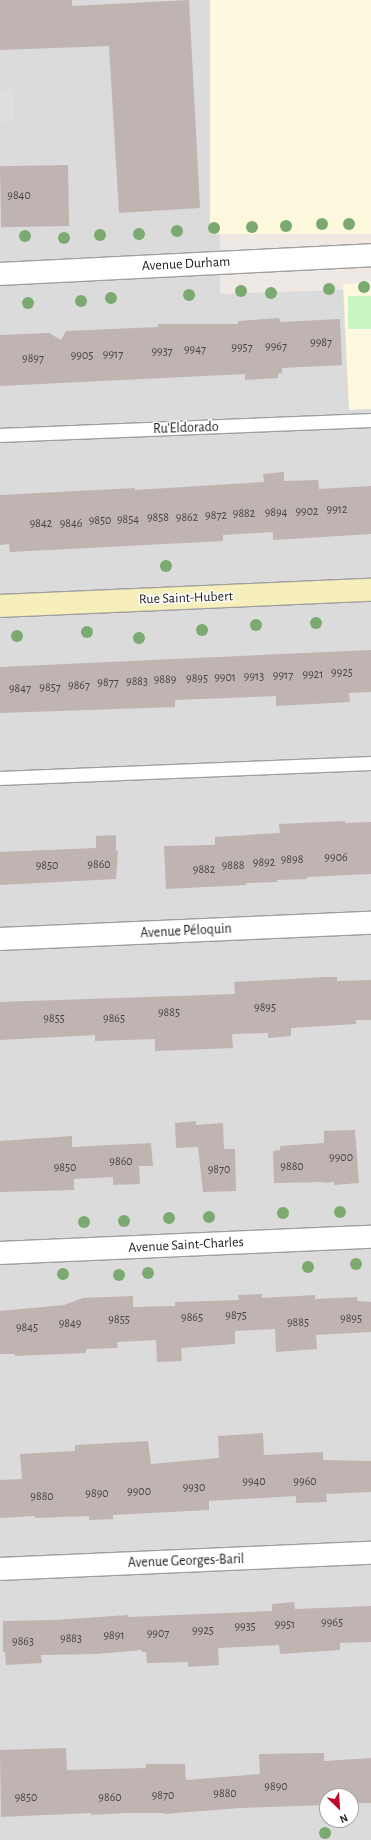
<!DOCTYPE html>
<html>
<head>
<meta charset="utf-8">
<style>
  body { margin:0 }
  #map { position:relative; width:371px; height:1840px; overflow:hidden; background:#eee9e4; font-family:"Alegreya Sans",sans-serif }
  div>[style] { position:absolute }
  [style*='--x'] { left:calc(var(--x)*1px); top:calc(var(--y)*1px); width:calc(var(--w)*1px); rotate:calc(var(--a)*1deg) }
  .residential>* { inset:0; background:#dcdbdb }
  .education>* { inset:0; background:#fdf8de; transform-origin:0 0 }
  .park>* { inset:0; background:#c8f6c3; transform-origin:0 0 }
  .parking>* { inset:0; background:#dedede; transform-origin:0 0 }
  .building>* { inset:0; background:#bfb4b1; transform-origin:0 0 }
  .roads { filter:drop-shadow(1px 0 #9f9f9f) drop-shadow(-1px 0 #9f9f9f) drop-shadow(0 1px #9f9f9f) drop-shadow(0 -1px #9f9f9f) }
  .lane>* { height:13px; margin:-6.5px; padding:0 6.5px; transform-origin:6.5px; border-radius:6.5px; background:#fff }
  .street>* { height:22px; margin:-11px; padding:0 11px; transform-origin:11px; border-radius:11px; background:#fff }
  .secondary>* { height:22px; margin:-11px; padding:0 11px; transform-origin:11px; border-radius:11px; background:#f6efbb }
  .trees>* { width:12px; height:12px; margin:-6px; border-radius:50%; background:#7aaa70 }
  span { translate:-50% -50%; white-space:nowrap; text-align:center; line-height:1.15; -webkit-text-stroke:3px #fff; paint-order:stroke }
  .number-label { font-size:12px; color:#464443 }
  .number-label span { -webkit-text-stroke-width:0 }
  .street-label { font-size:14px; color:#1e1e1e }
  .north { position:absolute; left:319px; top:1788px; width:40px; height:40px; box-sizing:border-box; background:#fff; border:1px solid #a5a5a5; border-radius:50%; rotate:155deg; font-size:11px; font-weight:700; line-height:16px; text-align:center; color:#1e1e1e }
  .north::after { content:''; display:block; margin:auto; width:14px; height:18px; background:#c10a2b; clip-path:polygon(50% 0,100% 100%,50% 72%,0 100%) }
</style>
</head>
<body>
<div id="map">
  <div class="residential">
    <i style="clip-path:polygon(evenodd,0 0,210px 0,220px 234px,220px 294px,371px 289px,371px 1840px,0 1840px,0 0,327px 1796px,351px 1796px,351px 1820px,327px 1820px,327px 1796px)"></i>
  </div>
  <div class="education">
    <i style="left:210px;top:0;width:161px;height:234px"></i>
    <i style="clip-path:polygon(371px 282px,371px 409px,349px 410px,343px 284px)"></i>
  </div>
  <div class="park">
    <i style="left:371px;top:296px;width:33px;height:23px;rotate:90deg"></i>
  </div>
  <div class="parking">
    <i style="left:0;top:90px;width:14px;height:32px"></i>
  </div>
  <div class="building">
    <i style="clip-path:polygon(0 0,72px 0,72px 6px,189px 0,200px 208px,119px 213px,109px 46px,0 50px)"></i>
    <i style="left:68px;top:165px;width:61px;height:68px;rotate:89deg"></i>
    <i style="clip-path:polygon(279px 318px,280px 322px,340px 319px,342px 365px,282px 368px,282px 373px,278px 374px,278px 378px,245px 380px,245px 374px,0 386px,0 335px,49px 333px,61px 340px,66px 331px,158px 327px,158px 324px,238px 324px,238px 321px)"></i>
    <i style="clip-path:polygon(284px 472px,284px 481px,318px 480px,319px 489px,371px 486px,371px 534px,273px 540px,273px 532px,223px 535px,223px 541px,10px 552px,9px 544px,0 545px,0 495px,135px 488px,135px 490px,264px 482px,263px 474px)"></i>
    <i style="clip-path:polygon(371px 650px,371px 692px,349px 693px,350px 702px,276px 706px,276px 696px,253px 697px,175px 700px,175px 707px,0 713px,0 667px)"></i>
    <i style="clip-path:polygon(345px 821px,345px 823px,371px 822px,371px 874px,307px 877px,307px 879px,277px 880px,277px 882px,246px 883px,246px 885px,166px 889px,164px 846px,215px 845px,215px 837px,280px 833px,279px 824px)"></i>
    <i style="clip-path:polygon(116px 835px,116px 851px,118px 851px,116px 879px,0 885px,0 852px,96px 848px,96px 836px)"></i>
    <i style="clip-path:polygon(325px 977px,337px 977px,337px 981px,371px 980px,371px 1020px,356px 1020px,356px 1024px,291px 1028px,291px 1036px,268px 1038px,268px 1033px,232px 1034px,233px 1048px,155px 1051px,155px 1039px,95px 1041px,95px 1035px,0 1040px,0 1002px,235px 994px,234px 982px)"></i>
    <i style="clip-path:polygon(196px 1121px,196px 1125px,223px 1123px,224px 1149px,235px 1149px,236px 1191px,203px 1192px,198px 1147px,176px 1148px,175px 1123px)"></i>
    <i style="clip-path:polygon(355px 1130px,359px 1183px,334px 1185px,334px 1182px,325px 1183px,325px 1182px,274px 1183px,273px 1151px,280px 1150px,280px 1146px,324px 1143px,324px 1131px)"></i>
    <i style="clip-path:polygon(72px 1136px,72px 1147px,151px 1143px,153px 1166px,139px 1166px,140px 1184px,113px 1185px,113px 1177px,74px 1179px,74px 1190px,0 1192px,0 1141px)"></i>
    <i style="clip-path:polygon(262px 1294px,262px 1298px,315px 1295px,315px 1299px,357px 1297px,357px 1301px,371px 1302px,371px 1332px,316px 1335px,317px 1349px,276px 1352px,275px 1329px,235px 1331px,235px 1344px,181px 1348px,182px 1361px,157px 1362px,156px 1340px,117px 1342px,118px 1348px,86px 1349px,86px 1353px,15px 1356px,15px 1354px,0 1354px,0 1311px,64px 1305px,83px 1298px,133px 1296px,133px 1307px,175px 1306px,175px 1302px,239px 1300px,238px 1295px)"></i>
    <i style="clip-path:polygon(263px 1433px,264px 1455px,323px 1452px,323px 1460px,371px 1461px,371px 1492px,326px 1494px,327px 1502px,296px 1503px,296px 1496px,209px 1501px,209px 1510px,113px 1515px,113px 1519px,89px 1520px,89px 1516px,35px 1518px,35px 1516px,0 1518px,0 1480px,22px 1479px,20px 1454px,75px 1451px,75px 1445px,148px 1441px,151px 1464px,219px 1458px,218px 1436px)"></i>
    <i style="clip-path:polygon(294px 1602px,295px 1609px,371px 1606px,371px 1642px,340px 1643px,340px 1650px,280px 1654px,279px 1645px,218px 1648px,219px 1665px,188px 1667px,188px 1662px,147px 1663px,146px 1652px,142px 1652px,142px 1650px,97px 1654px,41px 1655px,42px 1663px,6px 1665px,5px 1652px,3px 1652px,3px 1621px,54px 1620px,128px 1615px,128px 1617px,272px 1611px,272px 1604px)"></i>
    <i style="clip-path:polygon(66px 1748px,67px 1770px,146px 1768px,146px 1764px,185px 1764px,186px 1780px,260px 1774px,259px 1754px,324px 1753px,324px 1761px,371px 1758px,371px 1803px,351px 1803px,351px 1796px,327px 1796px,327px 1805px,240px 1808px,164px 1814px,163px 1813px,125px 1813px,91px 1815px,91px 1813px,1px 1817px,0 1750px)"></i>
  </div>
  <div class="roads">
    <div class="lane">
      <i style="--x:0;--y:435;--w:371;--a:-2.3"></i>
      <i style="--x:0;--y:778;--w:371;--a:-2.3"></i>
    </div>
    <div class="street">
      <i style="--x:0;--y:274;--w:371;--a:-2.9"></i>
      <i style="--x:0;--y:939;--w:371;--a:-2.5"></i>
      <i style="--x:0;--y:1253;--w:371;--a:-2.5"></i>
      <i style="--x:0;--y:1569;--w:371;--a:-2.5"></i>
    </div>
    <div class="secondary">
      <i style="--x:0;--y:606;--w:371;--a:-2.5"></i>
    </div>
  </div>
  <div class="trees">
    <i style="left:322px;top:224px"></i>
    <i style="left:349px;top:224px"></i>
    <i style="left:286px;top:226px"></i>
    <i style="left:252px;top:227px"></i>
    <i style="left:214px;top:228px"></i>
    <i style="left:177px;top:231px"></i>
    <i style="left:139px;top:234px"></i>
    <i style="left:100px;top:235px"></i>
    <i style="left:25px;top:236px"></i>
    <i style="left:64px;top:238px"></i>
    <i style="left:364px;top:287px"></i>
    <i style="left:329px;top:289px"></i>
    <i style="left:241px;top:291px"></i>
    <i style="left:271px;top:293px"></i>
    <i style="left:189px;top:295px"></i>
    <i style="left:111px;top:298px"></i>
    <i style="left:81px;top:301px"></i>
    <i style="left:28px;top:303px"></i>
    <i style="left:166px;top:566px"></i>
    <i style="left:316px;top:623px"></i>
    <i style="left:256px;top:625px"></i>
    <i style="left:202px;top:630px"></i>
    <i style="left:87px;top:632px"></i>
    <i style="left:17px;top:636px"></i>
    <i style="left:139px;top:638px"></i>
    <i style="left:340px;top:1212px"></i>
    <i style="left:283px;top:1213px"></i>
    <i style="left:209px;top:1217px"></i>
    <i style="left:169px;top:1218px"></i>
    <i style="left:124px;top:1221px"></i>
    <i style="left:84px;top:1222px"></i>
    <i style="left:356px;top:1264px"></i>
    <i style="left:308px;top:1267px"></i>
    <i style="left:148px;top:1273px"></i>
    <i style="left:63px;top:1274px"></i>
    <i style="left:119px;top:1275px"></i>
    <i style="left:325px;top:1833px"></i>
  </div>
  <div class="number-label">
    <span style="left:19px;top:196px">9840</span>
    <span style="left:321px;top:343px">9987</span>
    <span style="left:276px;top:347px">9967</span>
    <span style="left:242px;top:348px">9957</span>
    <span style="left:195px;top:350px">9947</span>
    <span style="left:162px;top:352px">9937</span>
    <span style="left:113px;top:355px">9917</span>
    <span style="left:82px;top:356px">9905</span>
    <span style="left:33px;top:359px">9897</span>
    <span style="left:337px;top:510px">9912</span>
    <span style="left:307px;top:512px">9902</span>
    <span style="left:276px;top:513px">9894</span>
    <span style="left:244px;top:514px">9882</span>
    <span style="left:216px;top:516px">9872</span>
    <span style="left:158px;top:518px">9858</span>
    <span style="left:187px;top:518px">9862</span>
    <span style="left:128px;top:520px">9854</span>
    <span style="left:100px;top:521px">9850</span>
    <span style="left:41px;top:524px">9842</span>
    <span style="left:71px;top:524px">9846</span>
    <span style="left:342px;top:673px">9925</span>
    <span style="left:313px;top:675px">9921</span>
    <span style="left:283px;top:676px">9917</span>
    <span style="left:254px;top:677px">9913</span>
    <span style="left:225px;top:678px">9901</span>
    <span style="left:197px;top:679px">9895</span>
    <span style="left:165px;top:680px">9889</span>
    <span style="left:137px;top:682px">9883</span>
    <span style="left:108px;top:683px">9877</span>
    <span style="left:79px;top:686px">9867</span>
    <span style="left:50px;top:688px">9857</span>
    <span style="left:20px;top:689px">9847</span>
    <span style="left:336px;top:858px">9906</span>
    <span style="left:292px;top:860px">9898</span>
    <span style="left:264px;top:863px">9892</span>
    <span style="left:99px;top:865px">9860</span>
    <span style="left:47px;top:866px">9850</span>
    <span style="left:233px;top:866px">9888</span>
    <span style="left:204px;top:870px">9882</span>
    <span style="left:265px;top:1008px">9895</span>
    <span style="left:169px;top:1013px">9885</span>
    <span style="left:54px;top:1019px">9855</span>
    <span style="left:114px;top:1019px">9865</span>
    <span style="left:341px;top:1158px">9900</span>
    <span style="left:121px;top:1162px">9860</span>
    <span style="left:292px;top:1167px">9880</span>
    <span style="left:65px;top:1168px">9850</span>
    <span style="left:219px;top:1170px">9870</span>
    <span style="left:236px;top:1316px">9875</span>
    <span style="left:192px;top:1318px">9865</span>
    <span style="left:351px;top:1319px">9895</span>
    <span style="left:119px;top:1320px">9855</span>
    <span style="left:298px;top:1323px">9885</span>
    <span style="left:70px;top:1324px">9849</span>
    <span style="left:27px;top:1328px">9845</span>
    <span style="left:254px;top:1482px">9940</span>
    <span style="left:305px;top:1482px">9960</span>
    <span style="left:194px;top:1488px">9930</span>
    <span style="left:139px;top:1492px">9900</span>
    <span style="left:97px;top:1494px">9890</span>
    <span style="left:42px;top:1497px">9880</span>
    <span style="left:332px;top:1623px">9965</span>
    <span style="left:285px;top:1625px">9951</span>
    <span style="left:245px;top:1627px">9935</span>
    <span style="left:203px;top:1631px">9925</span>
    <span style="left:158px;top:1634px">9907</span>
    <span style="left:114px;top:1636px">9891</span>
    <span style="left:71px;top:1639px">9883</span>
    <span style="left:23px;top:1642px">9863</span>
    <span style="left:276px;top:1787px">9890</span>
    <span style="left:225px;top:1794px">9880</span>
    <span style="left:163px;top:1796px">9870</span>
    <span style="left:26px;top:1798px">9850</span>
    <span style="left:110px;top:1798px">9860</span>
  </div>
  <div class="street-label">
    <span style="left:186px;top:264px;rotate:-3deg">Avenue Durham</span>
    <span style="left:186px;top:428px;rotate:-2deg">Ru’Eldorado</span>
    <span style="left:186px;top:598px;rotate:-2deg">Rue Saint-Hubert</span>
    <span style="left:186px;top:931px;rotate:-3deg">Avenue Péloquin</span>
    <span style="left:186px;top:1245px;rotate:-3deg">Avenue Saint-Charles</span>
    <span style="left:186px;top:1561px;rotate:-2deg">Avenue Georges-Baril</span>
  </div>
  <div class="north">N</div>
</div>
</body>
</html>
